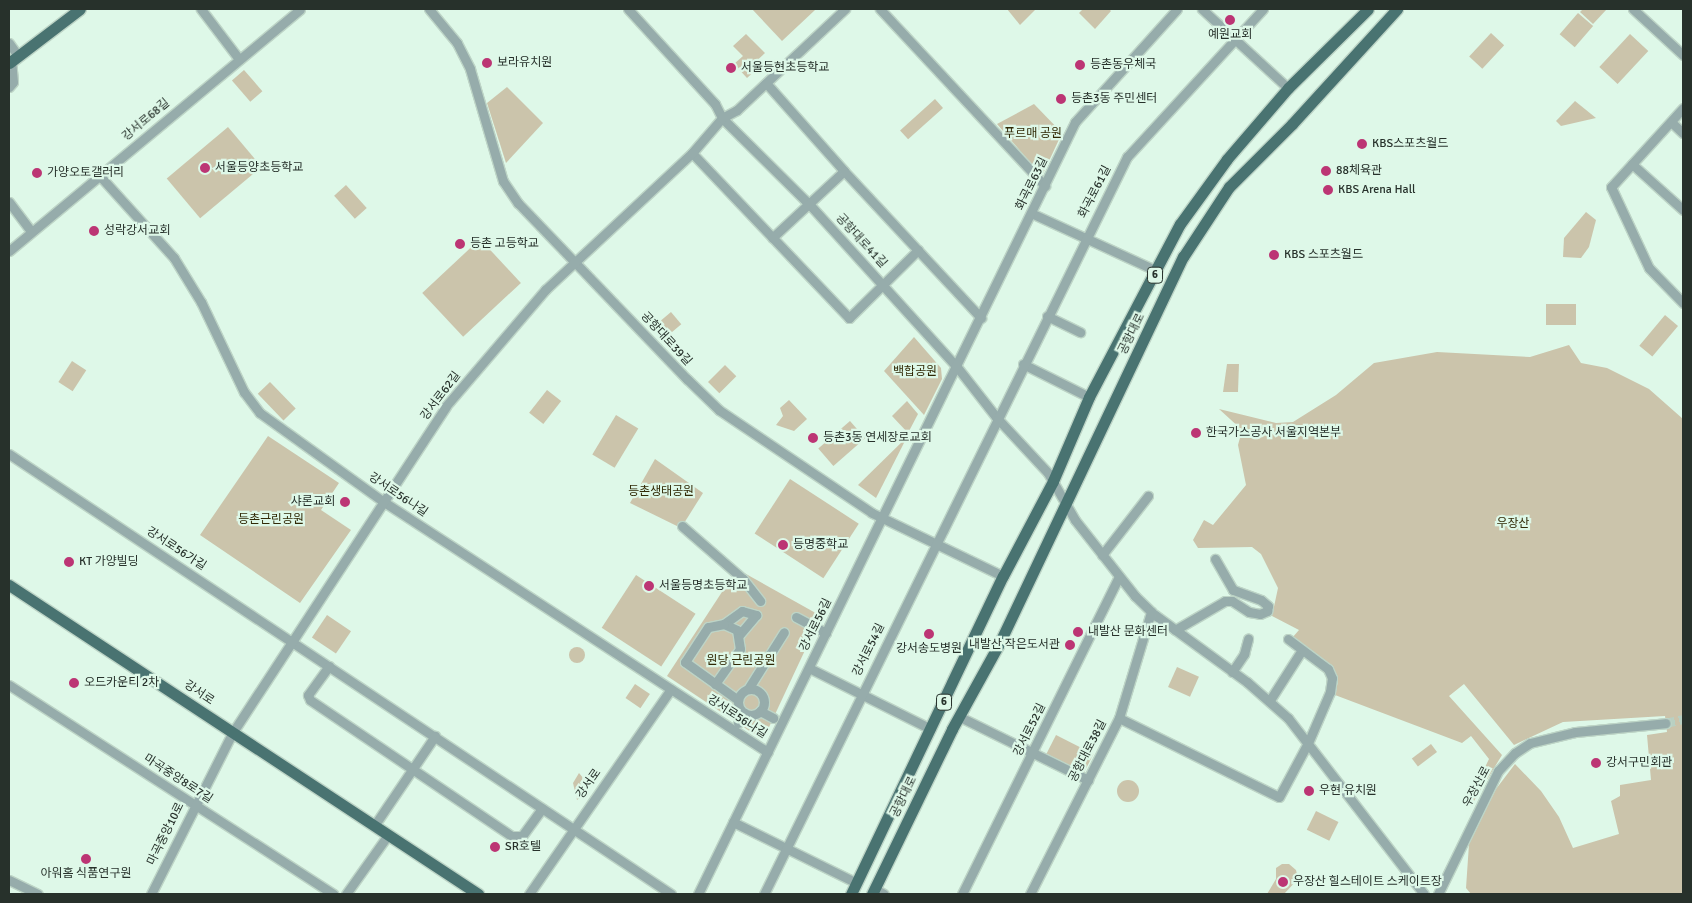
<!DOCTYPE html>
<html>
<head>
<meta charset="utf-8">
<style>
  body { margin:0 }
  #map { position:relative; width:1692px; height:903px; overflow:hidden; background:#def8e8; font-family:Signika,"Noto Sans KR",sans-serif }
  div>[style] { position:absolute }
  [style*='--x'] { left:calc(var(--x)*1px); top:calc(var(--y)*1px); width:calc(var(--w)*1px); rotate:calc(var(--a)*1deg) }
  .green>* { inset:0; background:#cbc4ab; transform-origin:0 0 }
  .round { border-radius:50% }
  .minor-tunnel>* { height:9px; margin-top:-4.5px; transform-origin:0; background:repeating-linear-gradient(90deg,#b9d0c2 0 9px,transparent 0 13.5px) }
  .roads { filter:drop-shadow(1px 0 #bdd4c6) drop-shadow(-1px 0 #bdd4c6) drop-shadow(0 1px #bdd4c6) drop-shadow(0 -1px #bdd4c6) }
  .minor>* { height:9px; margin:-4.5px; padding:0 4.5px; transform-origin:4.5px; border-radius:4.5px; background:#96acab }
  .minor>.ring { margin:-4.5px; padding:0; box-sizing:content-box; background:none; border:9px solid #96acab; border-radius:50% }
  .major>* { height:11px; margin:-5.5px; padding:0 5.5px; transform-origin:5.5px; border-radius:5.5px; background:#497371 }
  .dots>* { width:14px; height:14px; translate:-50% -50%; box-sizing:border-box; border:2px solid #def8e8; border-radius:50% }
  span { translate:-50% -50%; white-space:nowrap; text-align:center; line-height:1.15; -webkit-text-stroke:4.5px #def8e8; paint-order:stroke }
  .shield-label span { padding:1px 4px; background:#def8e8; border:1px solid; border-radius:4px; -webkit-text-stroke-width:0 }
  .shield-label { font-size:11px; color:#27312b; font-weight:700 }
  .poi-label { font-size:12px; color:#27312b }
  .left { translate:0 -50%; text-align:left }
  .right { translate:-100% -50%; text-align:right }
  .street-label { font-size:12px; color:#27312b }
  .park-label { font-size:12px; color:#312906 }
  .frame { position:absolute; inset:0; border:10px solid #27312b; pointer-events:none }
</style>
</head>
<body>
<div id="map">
  <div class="green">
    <i style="clip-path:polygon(752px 9px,815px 9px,815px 10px,782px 41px)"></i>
    <i style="clip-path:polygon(1007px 9px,1036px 9px,1020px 25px)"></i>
    <i style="clip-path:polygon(1083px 9px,1109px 9px,1111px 11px,1095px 29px,1079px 13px)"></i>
    <i style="clip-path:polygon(1583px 9px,1607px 9px,1593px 24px,1580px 12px)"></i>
    <i style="left:1578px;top:13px;width:20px;height:28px;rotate:41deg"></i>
    <i style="left:1491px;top:33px;width:18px;height:32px;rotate:43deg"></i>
    <i style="clip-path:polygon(746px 34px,765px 53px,752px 65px,756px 70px,747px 78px,734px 64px,743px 56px,733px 46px)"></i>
    <i style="left:1630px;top:34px;width:25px;height:45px;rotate:43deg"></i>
    <i style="left:244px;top:70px;width:28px;height:16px;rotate:49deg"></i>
    <i style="clip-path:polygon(507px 87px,543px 123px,506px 163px,487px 103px)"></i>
    <i style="left:935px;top:99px;width:12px;height:47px;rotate:48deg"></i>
    <i style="clip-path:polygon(1575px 101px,1596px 118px,1561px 126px,1556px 121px)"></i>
    <i style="clip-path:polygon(1034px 104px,1062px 133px,1042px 176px,997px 124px)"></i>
    <i style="left:228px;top:127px;width:52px;height:80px;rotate:50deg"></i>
    <i style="left:346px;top:185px;width:31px;height:16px;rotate:48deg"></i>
    <i style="clip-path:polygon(1586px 212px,1596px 220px,1589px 247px,1581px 258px,1563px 257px,1564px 238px)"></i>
    <i style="left:480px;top:239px;width:60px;height:79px;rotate:47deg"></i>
    <i style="left:1576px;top:304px;width:21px;height:30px;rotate:90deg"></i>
    <i style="left:671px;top:312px;width:16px;height:19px;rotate:50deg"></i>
    <i style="left:1665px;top:315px;width:17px;height:40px;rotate:40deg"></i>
    <i style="clip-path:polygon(914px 337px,941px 368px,942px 379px,924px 415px,884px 371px)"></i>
    <i style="clip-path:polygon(1569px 345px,1581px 363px,1607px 368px,1649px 389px,1683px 419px,1683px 894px,1471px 894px,1466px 888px,1469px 844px,1496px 789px,1515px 764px,1541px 791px,1559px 817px,1573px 848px,1619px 834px,1611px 801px,1620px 796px,1620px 785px,1651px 780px,1647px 735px,1667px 732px,1665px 716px,1563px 722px,1514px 745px,1464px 684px,1449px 696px,1502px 755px,1474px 801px,1472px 794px,1489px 759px,1471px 736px,1462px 743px,1335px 695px,1338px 681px,1334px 670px,1292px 638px,1299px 630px,1272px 616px,1278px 588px,1261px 554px,1252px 547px,1198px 548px,1193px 540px,1204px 520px,1213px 525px,1246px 485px,1238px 445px,1242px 430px,1219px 409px,1276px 423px,1293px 422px,1336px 395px,1374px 363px,1437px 352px,1530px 357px)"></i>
    <i style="left:72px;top:361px;width:17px;height:25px;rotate:33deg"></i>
    <i style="clip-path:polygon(1227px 364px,1239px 364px,1238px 392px,1223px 392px)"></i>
    <i style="left:725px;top:365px;width:16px;height:24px;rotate:45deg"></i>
    <i style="left:270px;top:382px;width:37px;height:17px;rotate:46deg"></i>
    <i style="left:547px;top:390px;width:18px;height:29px;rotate:38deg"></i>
    <i style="clip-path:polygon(789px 400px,807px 419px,794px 431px,776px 425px,783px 416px,780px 408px)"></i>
    <i style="clip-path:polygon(907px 401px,918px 414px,908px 433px,892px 416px)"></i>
    <i style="left:616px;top:415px;width:26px;height:46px;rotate:31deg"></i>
    <i style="left:850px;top:421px;width:23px;height:42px;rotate:49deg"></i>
    <i style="clip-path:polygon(268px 436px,339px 483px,321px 510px,351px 530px,300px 603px,200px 535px)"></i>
    <i style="clip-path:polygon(907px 437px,876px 498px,858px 485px)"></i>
    <i style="clip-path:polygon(655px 459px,703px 493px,681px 528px,630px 503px)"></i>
    <i style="left:790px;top:479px;width:82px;height:65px;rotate:33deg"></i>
    <i style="clip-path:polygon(737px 569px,821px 616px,763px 740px,667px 676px)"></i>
    <i style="left:636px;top:575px;width:71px;height:63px;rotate:33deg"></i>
    <i style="left:327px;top:615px;width:29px;height:27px;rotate:34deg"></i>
    <i class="round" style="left:569px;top:647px;width:16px;height:16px"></i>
    <i style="left:1177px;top:667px;width:24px;height:22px;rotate:24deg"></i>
    <i style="left:635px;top:684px;width:18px;height:17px;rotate:34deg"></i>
    <i style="left:1056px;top:735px;width:42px;height:21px;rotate:27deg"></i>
    <i style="left:1431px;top:744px;width:10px;height:24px;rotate:53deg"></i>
    <i style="clip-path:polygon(579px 773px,588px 784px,586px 793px,577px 800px,573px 783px)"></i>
    <i class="round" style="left:1117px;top:780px;width:22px;height:22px"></i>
    <i style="left:1316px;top:811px;width:25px;height:21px;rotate:26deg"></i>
    <i style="clip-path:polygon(1282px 864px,1289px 864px,1296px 870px,1298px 879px,1284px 894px,1267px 894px,1276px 879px,1276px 868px)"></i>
  </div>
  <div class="minor-tunnel">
    <i style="--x:1666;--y:723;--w:17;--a:-13"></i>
  </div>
  <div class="roads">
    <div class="minor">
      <i style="--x:201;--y:9;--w:63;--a:52.8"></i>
      <i style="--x:429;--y:9;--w:44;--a:50.5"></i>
      <i style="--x:457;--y:43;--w:29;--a:63"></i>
      <i style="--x:470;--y:69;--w:117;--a:73.6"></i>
      <i style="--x:503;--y:181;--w:27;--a:56"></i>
      <i style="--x:518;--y:203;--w:244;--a:46.2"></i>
      <i style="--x:687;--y:379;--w:45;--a:44.1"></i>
      <i style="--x:719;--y:410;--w:184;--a:33.9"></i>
      <i style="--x:872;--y:513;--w:145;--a:25.7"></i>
      <i style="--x:628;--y:9;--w:129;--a:47.5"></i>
      <i style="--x:715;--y:104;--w:16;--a:63"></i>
      <i style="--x:722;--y:118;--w:124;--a:44.7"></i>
      <i style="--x:810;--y:205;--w:219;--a:47.8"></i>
      <i style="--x:957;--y:367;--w:63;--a:52"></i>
      <i style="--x:996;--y:417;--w:76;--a:47.1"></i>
      <i style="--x:1048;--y:473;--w:54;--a:60.1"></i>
      <i style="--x:1075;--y:520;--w:97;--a:51.7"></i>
      <i style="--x:1135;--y:596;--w:28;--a:44"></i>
      <i style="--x:1155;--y:615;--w:114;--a:36.1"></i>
      <i style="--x:1247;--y:682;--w:55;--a:41.3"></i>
      <i style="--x:1288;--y:718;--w:222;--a:52.3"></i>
      <i style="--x:880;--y:9;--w:242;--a:47"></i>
      <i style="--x:1202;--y:9;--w:117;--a:42.6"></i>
      <i style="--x:1633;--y:9;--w:68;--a:42.6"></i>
      <i style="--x:9;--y:43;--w:16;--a:55"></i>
      <i style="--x:766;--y:83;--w:118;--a:48.4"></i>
      <i style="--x:844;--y:171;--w:98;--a:137.1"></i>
      <i style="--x:9;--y:87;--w:6;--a:-51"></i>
      <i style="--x:13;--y:82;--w:21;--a:-95"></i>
      <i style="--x:1683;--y:108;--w:107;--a:132.3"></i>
      <i style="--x:1611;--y:187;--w:89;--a:64.9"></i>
      <i style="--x:1649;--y:268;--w:49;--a:45.8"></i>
      <i style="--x:1671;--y:122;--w:16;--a:43"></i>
      <i style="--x:692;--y:153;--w:228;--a:46.4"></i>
      <i style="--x:849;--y:318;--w:97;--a:-44.6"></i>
      <i style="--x:1632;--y:164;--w:69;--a:42"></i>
      <i style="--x:844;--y:171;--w:201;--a:47"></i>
      <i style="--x:99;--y:175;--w:112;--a:47.9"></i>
      <i style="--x:174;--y:258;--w:52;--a:58.5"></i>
      <i style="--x:201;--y:302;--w:100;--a:64.5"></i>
      <i style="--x:244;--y:392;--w:26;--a:53"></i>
      <i style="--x:260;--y:413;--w:153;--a:35.7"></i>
      <i style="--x:384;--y:502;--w:458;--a:33.1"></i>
      <i style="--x:9;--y:202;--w:36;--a:53"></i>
      <i style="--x:1031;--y:213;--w:139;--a:24.7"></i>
      <i style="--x:9;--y:251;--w:378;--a:-39.7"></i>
      <i style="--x:1047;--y:316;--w:37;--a:26"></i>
      <i style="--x:1023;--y:364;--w:74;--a:26.6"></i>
      <i style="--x:9;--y:454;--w:795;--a:33.61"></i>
      <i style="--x:682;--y:526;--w:81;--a:41"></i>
      <i style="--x:743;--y:579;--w:28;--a:52"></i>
      <i style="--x:1102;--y:555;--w:75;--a:-52.1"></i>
      <i style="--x:796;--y:617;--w:34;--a:28"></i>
      <i style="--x:724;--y:624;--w:22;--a:-36"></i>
      <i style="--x:742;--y:611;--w:15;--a:16"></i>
      <i style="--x:756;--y:615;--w:26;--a:130"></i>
      <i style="--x:1175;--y:630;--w:58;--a:-30.1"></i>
      <i style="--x:1225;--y:601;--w:7;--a:0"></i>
      <i style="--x:1232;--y:601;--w:20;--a:33"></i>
      <i style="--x:1249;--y:612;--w:11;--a:10"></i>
      <i style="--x:1260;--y:614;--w:8;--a:-23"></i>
      <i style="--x:1267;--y:611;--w:5;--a:-79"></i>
      <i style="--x:1268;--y:606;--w:9;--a:-139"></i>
      <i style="--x:1261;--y:600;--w:30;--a:-160"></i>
      <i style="--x:1233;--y:590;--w:36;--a:-120"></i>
      <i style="--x:329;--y:666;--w:36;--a:126"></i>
      <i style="--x:308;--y:695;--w:5;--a:68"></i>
      <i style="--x:310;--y:700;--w:244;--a:34"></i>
      <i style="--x:512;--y:836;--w:10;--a:0"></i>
      <i style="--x:522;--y:836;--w:34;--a:-54"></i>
      <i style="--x:809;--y:668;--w:136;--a:26.6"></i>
      <i style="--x:1232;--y:672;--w:22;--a:-56"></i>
      <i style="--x:1244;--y:654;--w:16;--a:-75"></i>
      <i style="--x:715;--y:684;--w:43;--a:-54.5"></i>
      <i style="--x:740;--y:649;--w:19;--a:-99"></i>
      <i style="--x:737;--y:630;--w:14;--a:-155"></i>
      <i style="--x:724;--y:624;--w:16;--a:169"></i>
      <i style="--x:708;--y:627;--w:42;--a:123.3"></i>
      <i style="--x:685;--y:662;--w:65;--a:35.6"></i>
      <i style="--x:9;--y:685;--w:386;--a:32.8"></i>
      <i style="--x:748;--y:689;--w:67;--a:-57.7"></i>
      <i class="ring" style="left:738px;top:689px;width:17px;height:17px"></i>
      <i style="--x:1270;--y:700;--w:59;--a:-57.4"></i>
      <i style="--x:760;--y:711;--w:15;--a:28"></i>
      <i style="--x:960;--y:717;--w:143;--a:26.2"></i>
      <i style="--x:1119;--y:718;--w:178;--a:26.3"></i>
      <i style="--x:1279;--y:797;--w:61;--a:-61.8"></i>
      <i style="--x:1308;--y:743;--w:56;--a:-66.7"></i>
      <i style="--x:1330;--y:692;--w:14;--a:-82"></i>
      <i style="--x:1332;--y:678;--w:10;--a:-114"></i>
      <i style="--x:1328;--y:669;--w:50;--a:-143.1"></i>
      <i style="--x:738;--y:723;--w:12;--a:-59"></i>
      <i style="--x:733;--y:822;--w:138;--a:26.2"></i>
      <i style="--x:374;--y:826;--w:109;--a:-55.9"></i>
      <i style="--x:9;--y:880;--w:32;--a:26"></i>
      <i style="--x:875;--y:889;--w:10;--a:29"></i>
      <i style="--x:151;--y:894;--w:182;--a:-63.2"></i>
      <i style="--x:233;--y:732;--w:389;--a:-56.8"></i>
      <i style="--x:446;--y:406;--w:153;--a:-49.5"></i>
      <i style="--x:545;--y:290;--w:201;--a:-43"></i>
      <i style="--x:692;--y:153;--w:46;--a:-49.4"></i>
      <i style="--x:722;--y:118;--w:17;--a:-28"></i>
      <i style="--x:737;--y:110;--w:148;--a:-43.1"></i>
      <i style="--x:346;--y:894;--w:72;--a:-54.6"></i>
      <i style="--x:529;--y:894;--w:249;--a:-55.3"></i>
      <i style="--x:698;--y:894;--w:859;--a:-63.97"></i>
      <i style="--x:1075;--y:122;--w:152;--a:-47.9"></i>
      <i style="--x:764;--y:894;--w:822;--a:-63.78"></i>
      <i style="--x:1127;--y:157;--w:201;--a:-47.4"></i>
      <i style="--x:962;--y:894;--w:354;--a:-63.7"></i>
      <i style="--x:1030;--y:894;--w:197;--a:-63.2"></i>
      <i style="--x:1119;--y:718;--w:111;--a:-73.2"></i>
      <i style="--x:1438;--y:894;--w:137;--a:-64"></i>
      <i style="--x:1498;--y:771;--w:25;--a:-47"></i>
      <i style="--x:1515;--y:753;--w:18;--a:-34"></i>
      <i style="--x:1530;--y:743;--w:46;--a:-13.7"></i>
      <i style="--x:1575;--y:732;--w:91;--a:-5.6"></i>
    </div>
    <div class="major">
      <i style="--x:9;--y:63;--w:89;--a:-37.3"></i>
      <i style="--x:9;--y:585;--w:562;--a:33.38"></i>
      <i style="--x:851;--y:894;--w:352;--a:-64.5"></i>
      <i style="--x:1003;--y:576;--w:107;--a:-62.2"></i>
      <i style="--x:1053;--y:481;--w:91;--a:-66.8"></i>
      <i style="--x:1089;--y:397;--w:195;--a:-62.3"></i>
      <i style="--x:1180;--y:224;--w:80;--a:-54.1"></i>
      <i style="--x:1227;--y:159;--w:94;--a:-49.3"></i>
      <i style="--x:1288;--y:88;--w:112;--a:-44.6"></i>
      <i style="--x:872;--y:894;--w:183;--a:-64.1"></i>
      <i style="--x:952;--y:729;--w:97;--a:-61.1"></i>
      <i style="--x:999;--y:644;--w:429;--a:-64.6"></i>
      <i style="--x:1183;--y:257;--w:84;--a:-56.7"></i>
      <i style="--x:1229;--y:187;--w:89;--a:-45"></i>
      <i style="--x:1292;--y:124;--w:156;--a:-47.6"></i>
    </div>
  </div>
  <div class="dots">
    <i style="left:1230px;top:20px;background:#bc3574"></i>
    <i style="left:487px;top:63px;background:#bc3574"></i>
    <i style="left:1080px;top:65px;background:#bc3574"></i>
    <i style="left:731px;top:68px;background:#bc3574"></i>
    <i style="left:1061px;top:99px;background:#bc3574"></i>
    <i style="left:1362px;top:144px;background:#bc3574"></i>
    <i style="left:205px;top:168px;background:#bc3574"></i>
    <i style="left:1326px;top:171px;background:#bc3574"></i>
    <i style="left:37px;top:173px;background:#bc3574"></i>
    <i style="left:1328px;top:190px;background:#bc3574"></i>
    <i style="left:94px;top:231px;background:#bc3574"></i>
    <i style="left:460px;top:244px;background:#bc3574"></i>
    <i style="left:1274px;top:255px;background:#bc3574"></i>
    <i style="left:1196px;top:433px;background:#bc3574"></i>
    <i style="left:813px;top:438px;background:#bc3574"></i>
    <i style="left:345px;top:502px;background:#bc3574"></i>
    <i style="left:783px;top:545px;background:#bc3574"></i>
    <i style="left:69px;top:562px;background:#bc3574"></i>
    <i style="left:649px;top:586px;background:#bc3574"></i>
    <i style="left:1078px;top:632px;background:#bc3574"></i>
    <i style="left:929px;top:634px;background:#bc3574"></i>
    <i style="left:1070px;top:645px;background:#bc3574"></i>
    <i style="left:74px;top:683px;background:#bc3574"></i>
    <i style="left:1596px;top:763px;background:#bc3574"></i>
    <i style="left:1309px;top:791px;background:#bc3574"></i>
    <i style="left:495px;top:847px;background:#bc3574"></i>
    <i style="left:86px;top:859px;background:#bc3574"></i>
    <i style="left:1283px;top:882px;background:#bc3574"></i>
  </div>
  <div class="shield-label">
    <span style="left:1155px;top:275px">6</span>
    <span style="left:944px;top:702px">6</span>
  </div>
  <div class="poi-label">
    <span style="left:1230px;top:35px">예원교회</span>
    <span class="left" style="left:497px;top:63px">보라유치원</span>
    <span class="left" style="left:1090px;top:65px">등촌동우체국</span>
    <span class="left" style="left:741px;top:68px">서울등현초등학교</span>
    <span class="left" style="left:1071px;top:99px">등촌3동 주민센터</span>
    <span class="left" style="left:1372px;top:144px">KBS스포츠월드</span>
    <span class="left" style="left:215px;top:168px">서울등양초등학교</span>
    <span class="left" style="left:1336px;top:171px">88체육관</span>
    <span class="left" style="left:47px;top:173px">가양오토갤러리</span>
    <span class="left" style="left:1338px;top:190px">KBS Arena Hall</span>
    <span class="left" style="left:104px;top:231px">성락강서교회</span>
    <span class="left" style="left:470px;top:244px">등촌 고등학교</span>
    <span class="left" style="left:1284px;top:255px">KBS 스포츠월드</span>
    <span class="left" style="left:1206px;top:433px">한국가스공사 서울지역본부</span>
    <span class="left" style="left:823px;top:438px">등촌3동 연세장로교회</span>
    <span class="right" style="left:335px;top:502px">샤론교회</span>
    <span class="left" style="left:793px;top:545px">등명중학교</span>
    <span class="left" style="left:79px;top:562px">KT 가양빌딩</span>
    <span class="left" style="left:659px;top:586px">서울등명초등학교</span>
    <span class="left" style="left:1088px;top:632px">내발산 문화센터</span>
    <span class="right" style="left:1060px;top:645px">내발산 작은도서관</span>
    <span style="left:929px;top:649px">강서송도병원</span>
    <span class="left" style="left:84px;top:683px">오드카운티 2차</span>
    <span class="left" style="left:1606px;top:763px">강서구민회관</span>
    <span class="left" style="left:1319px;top:791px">우현 유치원</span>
    <span class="left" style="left:505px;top:847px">SR호텔</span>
    <span style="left:86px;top:874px">아워홈 식품연구원</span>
    <span class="left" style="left:1293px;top:882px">우장산 힐스테이트 스케이트장</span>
  </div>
  <div class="street-label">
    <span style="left:146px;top:120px;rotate:-40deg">강서로68길</span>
    <span style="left:1032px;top:184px;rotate:-64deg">화곡로63길</span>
    <span style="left:1095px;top:192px;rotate:-63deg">화곡로61길</span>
    <span style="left:861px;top:241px;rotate:47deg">공항대로41길</span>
    <span style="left:1132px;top:334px;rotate:-64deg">공항대로</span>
    <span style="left:666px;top:339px;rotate:47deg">공항대로39길</span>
    <span style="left:441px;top:396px;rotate:-53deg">강서로62길</span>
    <span style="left:398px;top:495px;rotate:34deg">강서로56나길</span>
    <span style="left:176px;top:549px;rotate:33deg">강서로56가길</span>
    <span style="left:816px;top:625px;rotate:-64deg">강서로56길</span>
    <span style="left:869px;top:650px;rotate:-64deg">강서로54길</span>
    <span style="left:199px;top:693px;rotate:34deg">강서로</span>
    <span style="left:737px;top:717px;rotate:33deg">강서로56나길</span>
    <span style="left:1030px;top:730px;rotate:-64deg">강서로52길</span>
    <span style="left:1088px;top:751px;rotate:-63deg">공항대로38길</span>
    <span style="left:178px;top:779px;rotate:33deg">마곡중앙8로7길</span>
    <span style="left:589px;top:784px;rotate:-55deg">강서로</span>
    <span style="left:1477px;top:787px;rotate:-62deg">우장산로</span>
    <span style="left:904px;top:797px;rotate:-64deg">공항대로</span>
    <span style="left:166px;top:834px;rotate:-64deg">마곡중앙10로</span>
  </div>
  <div class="park-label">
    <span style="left:1033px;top:134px">푸르매 공원</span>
    <span style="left:915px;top:372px">백합공원</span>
    <span style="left:661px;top:492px">등촌생태공원</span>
    <span style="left:271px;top:520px">등촌근린공원</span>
    <span style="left:1513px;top:524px">우장산</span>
    <span style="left:741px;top:661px">원당 근린공원</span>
  </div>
  <div class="frame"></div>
</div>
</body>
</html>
